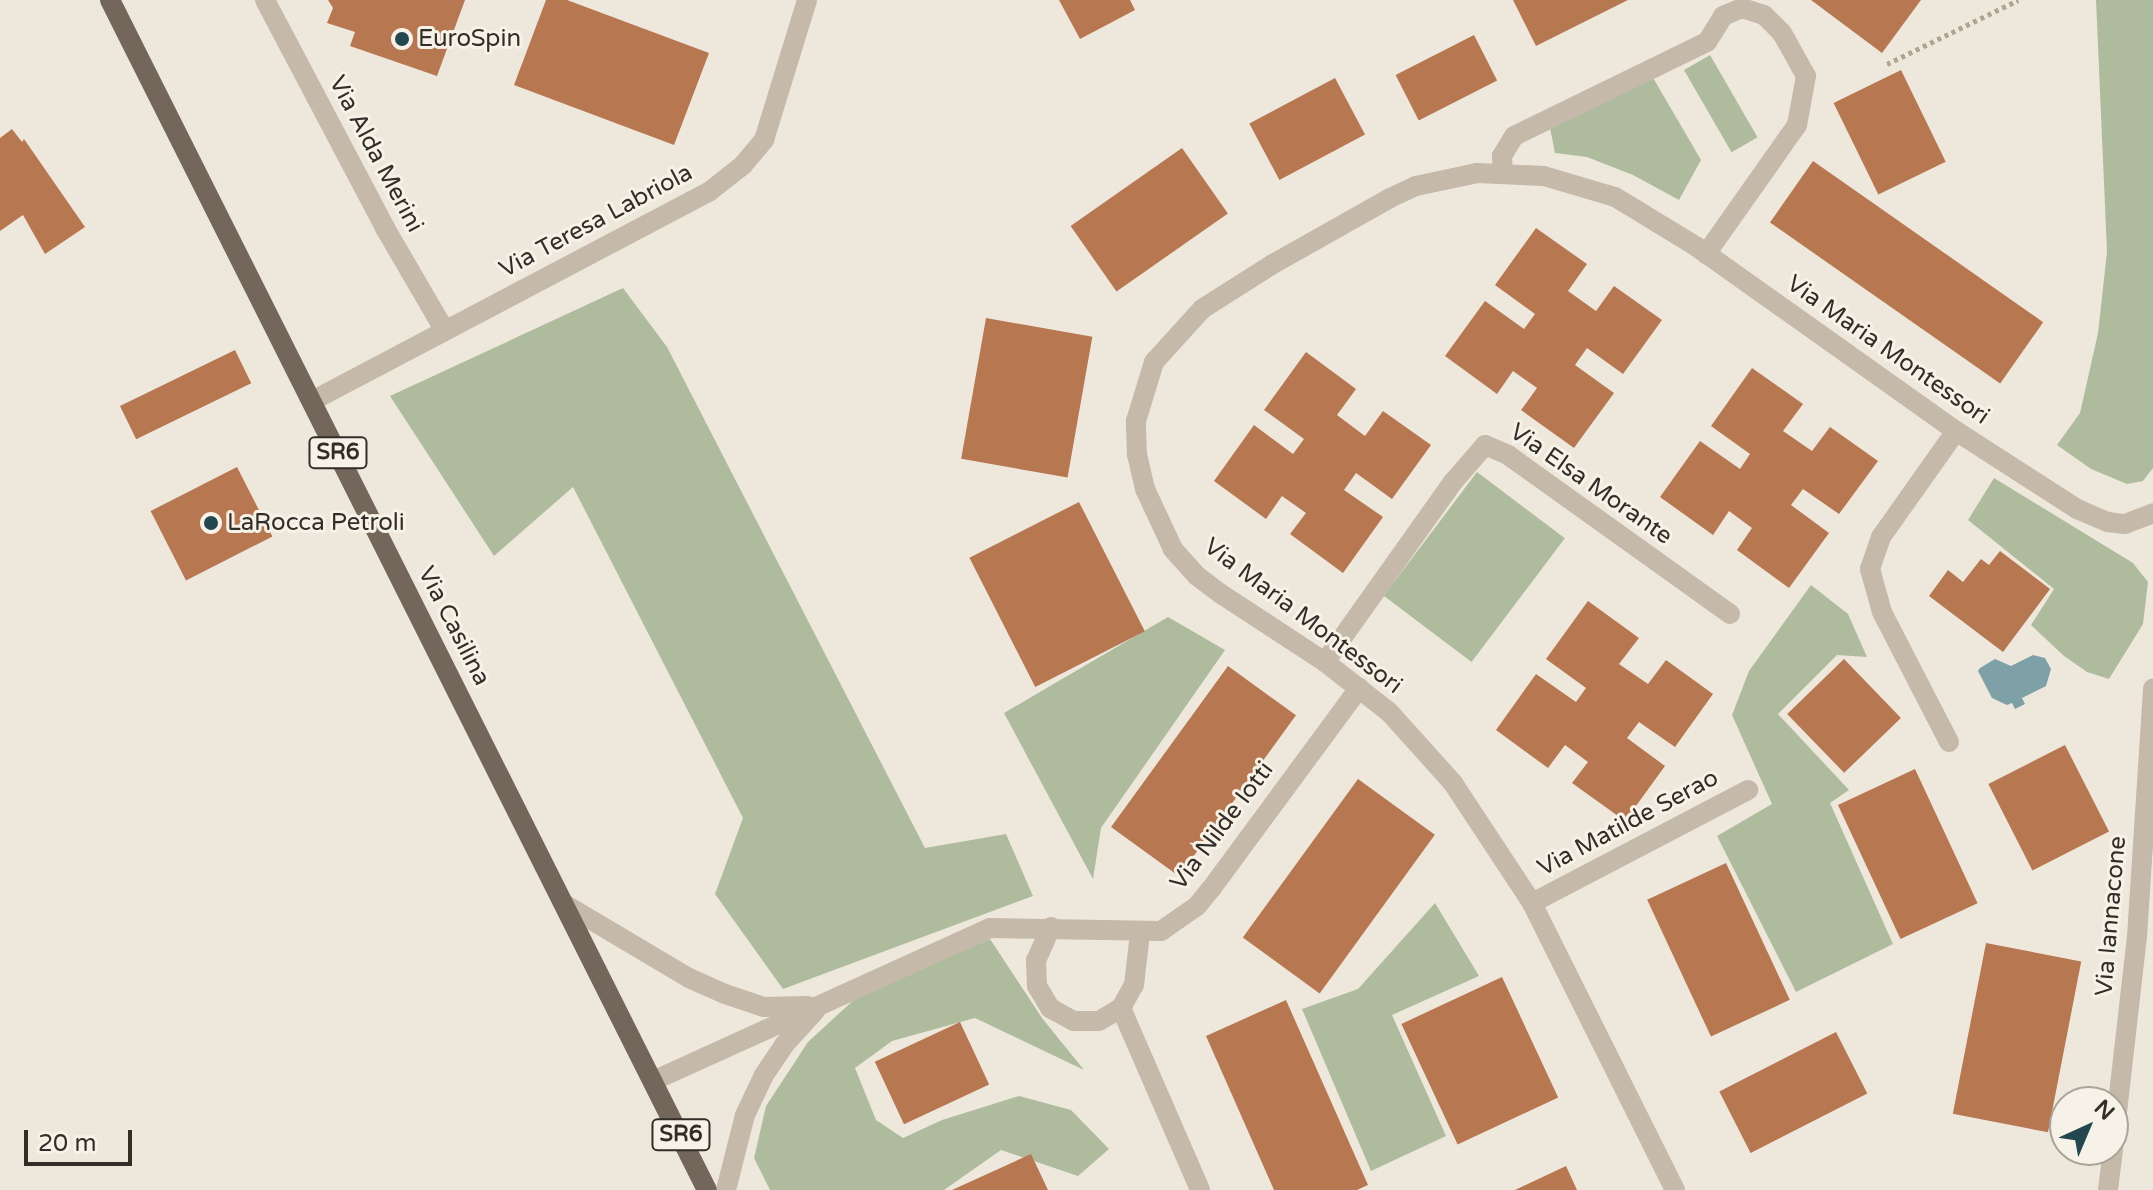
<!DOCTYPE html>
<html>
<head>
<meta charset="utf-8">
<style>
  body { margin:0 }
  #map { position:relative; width:2153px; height:1190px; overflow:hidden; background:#eee8dc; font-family:"Varela Round",sans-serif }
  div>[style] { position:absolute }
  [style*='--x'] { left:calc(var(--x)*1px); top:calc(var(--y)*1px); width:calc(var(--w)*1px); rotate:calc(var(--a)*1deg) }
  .green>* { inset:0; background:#aebc9d; transform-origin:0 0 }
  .water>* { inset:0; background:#7ea1a8 }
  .building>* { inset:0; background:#b77751; transform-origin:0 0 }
  .path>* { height:5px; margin-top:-2.5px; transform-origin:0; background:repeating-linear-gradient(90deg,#b1a493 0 4px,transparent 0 8px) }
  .minor>* { height:20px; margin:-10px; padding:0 10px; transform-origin:10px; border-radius:10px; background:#c5b9a9 }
  .major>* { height:20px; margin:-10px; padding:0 10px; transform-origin:10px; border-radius:10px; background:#73665b }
  .dots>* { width:22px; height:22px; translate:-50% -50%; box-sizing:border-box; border:4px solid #f7f2e7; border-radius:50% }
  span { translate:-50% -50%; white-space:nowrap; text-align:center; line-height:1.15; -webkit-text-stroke:6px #f7f2e7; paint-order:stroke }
  .shield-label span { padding:2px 6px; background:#f7f2e7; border:2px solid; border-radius:6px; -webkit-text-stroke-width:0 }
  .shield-label { font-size:22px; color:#332d28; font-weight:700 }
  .poi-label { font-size:24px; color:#332d28 }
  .left { translate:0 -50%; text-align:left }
  .street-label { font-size:24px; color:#332d28 }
  .north { position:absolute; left:2049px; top:1086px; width:80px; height:80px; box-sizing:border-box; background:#f7f2e7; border:2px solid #a9a39b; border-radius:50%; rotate:44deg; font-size:22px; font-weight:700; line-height:32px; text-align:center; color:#332d28 }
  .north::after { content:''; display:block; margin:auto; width:28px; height:36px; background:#23474f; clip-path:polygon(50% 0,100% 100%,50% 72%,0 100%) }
  .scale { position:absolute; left:24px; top:1130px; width:108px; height:36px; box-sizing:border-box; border:4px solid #332d28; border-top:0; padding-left:10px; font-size:24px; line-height:28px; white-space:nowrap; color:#332d28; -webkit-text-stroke:6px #f7f2e7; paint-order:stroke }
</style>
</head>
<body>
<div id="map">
  <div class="green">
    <i style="clip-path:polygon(2096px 0,2153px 0,2153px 468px,2143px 481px,2127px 484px,2091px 469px,2057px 445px,2080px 413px,2098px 333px,2107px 252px)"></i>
    <i style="left:1710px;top:55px;width:95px;height:30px;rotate:60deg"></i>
    <i style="clip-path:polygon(1652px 76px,1701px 160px,1679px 200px,1633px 175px,1587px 157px,1555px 153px,1550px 128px)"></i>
    <i style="clip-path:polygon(623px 288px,667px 347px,925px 848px,1006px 834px,1033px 896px,783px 989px,715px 894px,743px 818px,573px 487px,494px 556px,390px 396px)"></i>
    <i style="left:1477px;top:472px;width:110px;height:155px;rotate:37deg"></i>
    <i style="clip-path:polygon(1994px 478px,2133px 563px,2148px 582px,2143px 624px,2109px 679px,2087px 672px,2064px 656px,2031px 625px,2054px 589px,1968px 520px)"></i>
    <i style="clip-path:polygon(1811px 585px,1848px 614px,1867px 657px,1837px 655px,1778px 714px,1849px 790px,1830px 803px,1893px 944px,1796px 992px,1717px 836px,1772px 804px,1732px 715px,1749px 671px)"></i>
    <i style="clip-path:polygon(1168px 617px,1225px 650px,1101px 828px,1093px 879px,1004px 713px)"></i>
    <i style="clip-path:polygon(1435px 903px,1479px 976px,1392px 1015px,1446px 1136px,1371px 1171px,1302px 1009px,1358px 989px)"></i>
    <i style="clip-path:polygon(990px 939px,1042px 1018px,1084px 1070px,975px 1018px,892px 1041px,855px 1068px,876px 1120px,903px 1138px,942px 1120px,1019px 1096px,1071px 1110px,1109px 1149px,1078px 1176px,1001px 1150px,944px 1190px,770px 1190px,754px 1158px,766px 1106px,808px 1042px,858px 996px)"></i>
  </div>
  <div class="water">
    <i style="clip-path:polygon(2033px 655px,2045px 658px,2051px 669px,2046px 686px,2022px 698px,2025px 704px,2015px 709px,2012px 703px,2007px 705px,1992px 698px,1978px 671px,1980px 668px,1995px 659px,2011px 666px)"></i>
  </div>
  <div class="building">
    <i style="clip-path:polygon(328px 0,465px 0,437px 76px,350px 46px,355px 32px,327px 23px,333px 8px)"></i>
    <i style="clip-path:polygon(546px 0,567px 0,709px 53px,674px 145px,514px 85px)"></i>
    <i style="clip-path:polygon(1059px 0,1130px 0,1135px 10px,1080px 39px)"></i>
    <i style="clip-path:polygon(1513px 0,1628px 0,1536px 46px)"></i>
    <i style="clip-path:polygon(1811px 0,1921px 0,1882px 53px)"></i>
    <i style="left:1474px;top:35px;width:51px;height:88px;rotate:63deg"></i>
    <i style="left:1901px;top:70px;width:102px;height:75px;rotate:64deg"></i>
    <i style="left:1335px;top:78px;width:64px;height:97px;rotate:62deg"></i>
    <i style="clip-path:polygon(12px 129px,22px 142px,24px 139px,85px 227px,45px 254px,23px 215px,0 231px,0 138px)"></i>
    <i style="left:1182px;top:148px;width:80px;height:136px;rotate:55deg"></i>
    <i style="left:1813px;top:161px;width:281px;height:75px;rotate:35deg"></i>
    <i style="clip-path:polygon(1536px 228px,1587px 264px,1568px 291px,1596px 311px,1614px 286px,1662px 320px,1623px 374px,1587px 348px,1575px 365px,1614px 393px,1574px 448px,1521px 410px,1537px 388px,1513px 371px,1497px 394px,1445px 356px,1485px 301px,1524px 329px,1535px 314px,1495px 285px)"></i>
    <i style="left:986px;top:318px;width:108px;height:143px;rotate:10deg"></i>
    <i style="left:235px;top:350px;width:37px;height:128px;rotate:64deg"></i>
    <i style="clip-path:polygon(1306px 352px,1356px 389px,1337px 415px,1365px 436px,1383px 411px,1431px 445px,1392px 499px,1356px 473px,1344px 490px,1383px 517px,1343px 573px,1290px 534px,1306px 513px,1282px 496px,1266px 519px,1214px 481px,1254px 425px,1293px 454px,1304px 439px,1264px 410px)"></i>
    <i style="clip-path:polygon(1752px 368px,1803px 404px,1783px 431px,1812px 451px,1830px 427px,1878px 461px,1839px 514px,1803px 489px,1791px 505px,1829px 533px,1789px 588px,1737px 550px,1752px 528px,1729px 511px,1713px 535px,1660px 497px,1700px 441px,1740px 469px,1750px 454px,1711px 426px)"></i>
    <i style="left:237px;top:467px;width:78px;height:97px;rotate:63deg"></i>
    <i style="left:1079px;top:502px;width:145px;height:123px;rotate:63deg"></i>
    <i style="clip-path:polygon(2000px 551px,2050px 589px,2003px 652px,1929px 596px,1948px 570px,1963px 582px,1981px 559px,1989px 565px)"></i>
    <i style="clip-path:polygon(1588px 601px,1639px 638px,1619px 664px,1648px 684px,1666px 660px,1713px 694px,1675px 747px,1639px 722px,1627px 738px,1665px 766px,1625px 821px,1572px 783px,1588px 762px,1565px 745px,1548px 768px,1496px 730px,1536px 674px,1576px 702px,1586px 688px,1546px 659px)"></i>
    <i style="left:1844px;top:659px;width:82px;height:79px;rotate:46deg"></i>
    <i style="left:1228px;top:666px;width:84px;height:199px;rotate:36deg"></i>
    <i style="left:2065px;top:745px;width:97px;height:86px;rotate:63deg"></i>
    <i style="left:1915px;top:769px;width:148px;height:85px;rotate:65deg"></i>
    <i style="left:1358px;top:779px;width:95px;height:196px;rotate:36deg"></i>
    <i style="left:1726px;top:863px;width:151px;height:87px;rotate:65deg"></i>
    <i style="left:1986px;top:943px;width:97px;height:174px;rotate:11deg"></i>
    <i style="left:1502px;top:977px;width:133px;height:111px;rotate:65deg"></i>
    <i style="clip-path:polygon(1286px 1000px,1368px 1185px,1357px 1190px,1274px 1190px,1206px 1036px)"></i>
    <i style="left:960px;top:1022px;width:69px;height:94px;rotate:65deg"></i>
    <i style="left:1836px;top:1032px;width:69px;height:131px;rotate:63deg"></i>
    <i style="clip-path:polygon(1031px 1154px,1048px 1190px,952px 1190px)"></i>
    <i style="clip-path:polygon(1566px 1166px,1577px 1190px,1515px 1190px)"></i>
  </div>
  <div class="path">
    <i style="--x:1887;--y:64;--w:146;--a:-26"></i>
  </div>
  <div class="minor">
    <i style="--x:265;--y:0;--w:258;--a:62.2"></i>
    <i style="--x:385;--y:228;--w:119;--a:59.8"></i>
    <i style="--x:1503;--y:172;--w:16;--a:-94"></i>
    <i style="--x:1502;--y:156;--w:23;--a:-59"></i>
    <i style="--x:1514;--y:136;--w:215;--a:-26"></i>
    <i style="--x:1707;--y:42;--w:31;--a:-58"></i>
    <i style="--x:1723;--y:16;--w:21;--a:-23"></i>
    <i style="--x:1742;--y:8;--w:23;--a:18"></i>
    <i style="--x:1764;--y:15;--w:25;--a:45"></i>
    <i style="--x:1782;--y:33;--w:49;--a:60.8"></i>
    <i style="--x:1806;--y:76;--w:50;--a:100.4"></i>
    <i style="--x:1797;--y:125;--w:158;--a:125.2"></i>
    <i style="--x:312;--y:401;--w:450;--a:-27.8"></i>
    <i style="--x:710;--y:191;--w:42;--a:-38.2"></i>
    <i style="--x:743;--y:165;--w:33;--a:-50"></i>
    <i style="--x:764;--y:140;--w:146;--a:-72.9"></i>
    <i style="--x:1325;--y:662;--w:221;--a:-54.6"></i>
    <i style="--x:1453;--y:482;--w:49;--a:-49.1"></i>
    <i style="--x:1485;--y:445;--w:25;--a:23"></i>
    <i style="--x:1508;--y:455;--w:273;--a:35.6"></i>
    <i style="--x:1949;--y:742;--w:146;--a:-117.3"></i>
    <i style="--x:1882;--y:612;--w:45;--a:-105.6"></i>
    <i style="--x:1870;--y:569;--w:34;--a:-71"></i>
    <i style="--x:1881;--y:537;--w:130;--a:-54.7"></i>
    <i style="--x:1532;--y:903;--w:244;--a:-27.6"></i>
    <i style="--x:566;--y:905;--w:143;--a:30.7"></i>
    <i style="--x:689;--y:978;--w:39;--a:24"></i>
    <i style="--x:725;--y:994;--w:41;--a:18.4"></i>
    <i style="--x:764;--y:1007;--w:44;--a:-1.3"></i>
    <i style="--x:1051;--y:927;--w:36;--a:114"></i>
    <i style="--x:1036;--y:960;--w:26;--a:88"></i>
    <i style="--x:1037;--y:986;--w:26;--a:59"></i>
    <i style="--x:1050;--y:1008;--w:26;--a:29"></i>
    <i style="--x:1073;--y:1021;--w:26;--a:0"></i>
    <i style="--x:1099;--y:1021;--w:26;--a:-31"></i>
    <i style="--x:1121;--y:1008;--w:26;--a:-61"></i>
    <i style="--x:1134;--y:985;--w:52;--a:-83.4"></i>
    <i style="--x:1121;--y:1008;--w:198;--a:66.5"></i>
    <i style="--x:655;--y:1080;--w:368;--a:-24.4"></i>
    <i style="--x:990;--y:928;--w:171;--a:1"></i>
    <i style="--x:1161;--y:931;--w:44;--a:-34.8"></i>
    <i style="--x:1197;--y:906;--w:22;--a:-51"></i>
    <i style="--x:1211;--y:889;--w:250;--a:-53.6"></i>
    <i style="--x:2113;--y:1147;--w:211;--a:-83.5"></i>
    <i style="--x:2137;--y:937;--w:249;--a:-86.3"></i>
    <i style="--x:726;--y:1190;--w:77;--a:-75.8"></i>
    <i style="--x:745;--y:1115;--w:44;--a:-64.6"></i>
    <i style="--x:764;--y:1075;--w:36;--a:-56"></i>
    <i style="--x:784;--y:1045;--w:46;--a:-47.6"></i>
    <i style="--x:1675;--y:1190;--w:321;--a:-116.5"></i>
    <i style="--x:1532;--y:903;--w:144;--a:-123.4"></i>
    <i style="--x:1453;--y:783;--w:96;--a:-132"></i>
    <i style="--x:1389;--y:712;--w:81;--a:-142"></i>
    <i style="--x:1325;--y:662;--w:124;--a:-146.8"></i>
    <i style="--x:1221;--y:594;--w:30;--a:-143"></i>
    <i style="--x:1197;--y:576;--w:36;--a:-132"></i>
    <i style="--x:1173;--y:549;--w:66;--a:-115"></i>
    <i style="--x:1145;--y:489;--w:35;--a:-103"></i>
    <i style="--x:1137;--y:455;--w:34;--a:-92"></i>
    <i style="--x:1136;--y:421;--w:62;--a:-73"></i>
    <i style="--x:1154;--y:362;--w:72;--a:-47.8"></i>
    <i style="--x:1202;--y:309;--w:84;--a:-32.4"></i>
    <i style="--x:1273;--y:264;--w:134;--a:-29.4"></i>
    <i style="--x:1390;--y:198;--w:29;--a:-25"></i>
    <i style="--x:1416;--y:186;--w:62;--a:-12"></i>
    <i style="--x:1477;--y:173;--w:67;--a:2.6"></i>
    <i style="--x:1544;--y:176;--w:74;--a:16.5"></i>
    <i style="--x:1615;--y:197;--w:33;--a:31"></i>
    <i style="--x:1643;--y:214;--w:63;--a:31.4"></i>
    <i style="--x:1697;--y:247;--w:318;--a:35.4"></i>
    <i style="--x:1956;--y:431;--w:144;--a:32.8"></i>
    <i style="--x:2077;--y:509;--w:34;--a:23"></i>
    <i style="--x:2108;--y:522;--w:17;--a:7"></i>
    <i style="--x:2125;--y:524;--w:30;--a:-21"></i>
    <i style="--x:2108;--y:1190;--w:40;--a:-82.9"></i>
  </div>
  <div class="major">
    <i style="--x:110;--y:0;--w:1331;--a:63.36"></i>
  </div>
  <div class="dots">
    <i style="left:402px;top:39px;background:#23474f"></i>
    <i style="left:211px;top:523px;background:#23474f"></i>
  </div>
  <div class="shield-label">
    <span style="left:338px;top:453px">SR6</span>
    <span style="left:681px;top:1135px">SR6</span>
  </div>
  <div class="poi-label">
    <span class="left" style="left:418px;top:39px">EuroSpin</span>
    <span class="left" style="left:227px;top:523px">LaRocca Petroli</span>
  </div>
  <div class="street-label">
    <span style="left:376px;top:154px;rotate:62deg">Via Alda Merini</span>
    <span style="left:596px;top:221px;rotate:-28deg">Via Teresa Labriola</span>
    <span style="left:1888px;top:350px;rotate:35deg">Via Maria Montessori</span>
    <span style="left:1591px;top:484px;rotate:35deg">Via Elsa Morante</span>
    <span style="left:1303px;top:616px;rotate:37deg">Via Maria Montessori</span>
    <span style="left:454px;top:626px;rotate:63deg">Via Casilina</span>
    <span style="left:1628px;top:823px;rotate:-28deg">Via Matilde Serao</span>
    <span style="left:1222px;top:826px;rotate:-53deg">Via Nilde Iotti</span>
    <span style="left:2111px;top:916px;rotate:-85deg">Via Iannacone</span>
  </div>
  <div class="north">N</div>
  <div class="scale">20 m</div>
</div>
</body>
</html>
